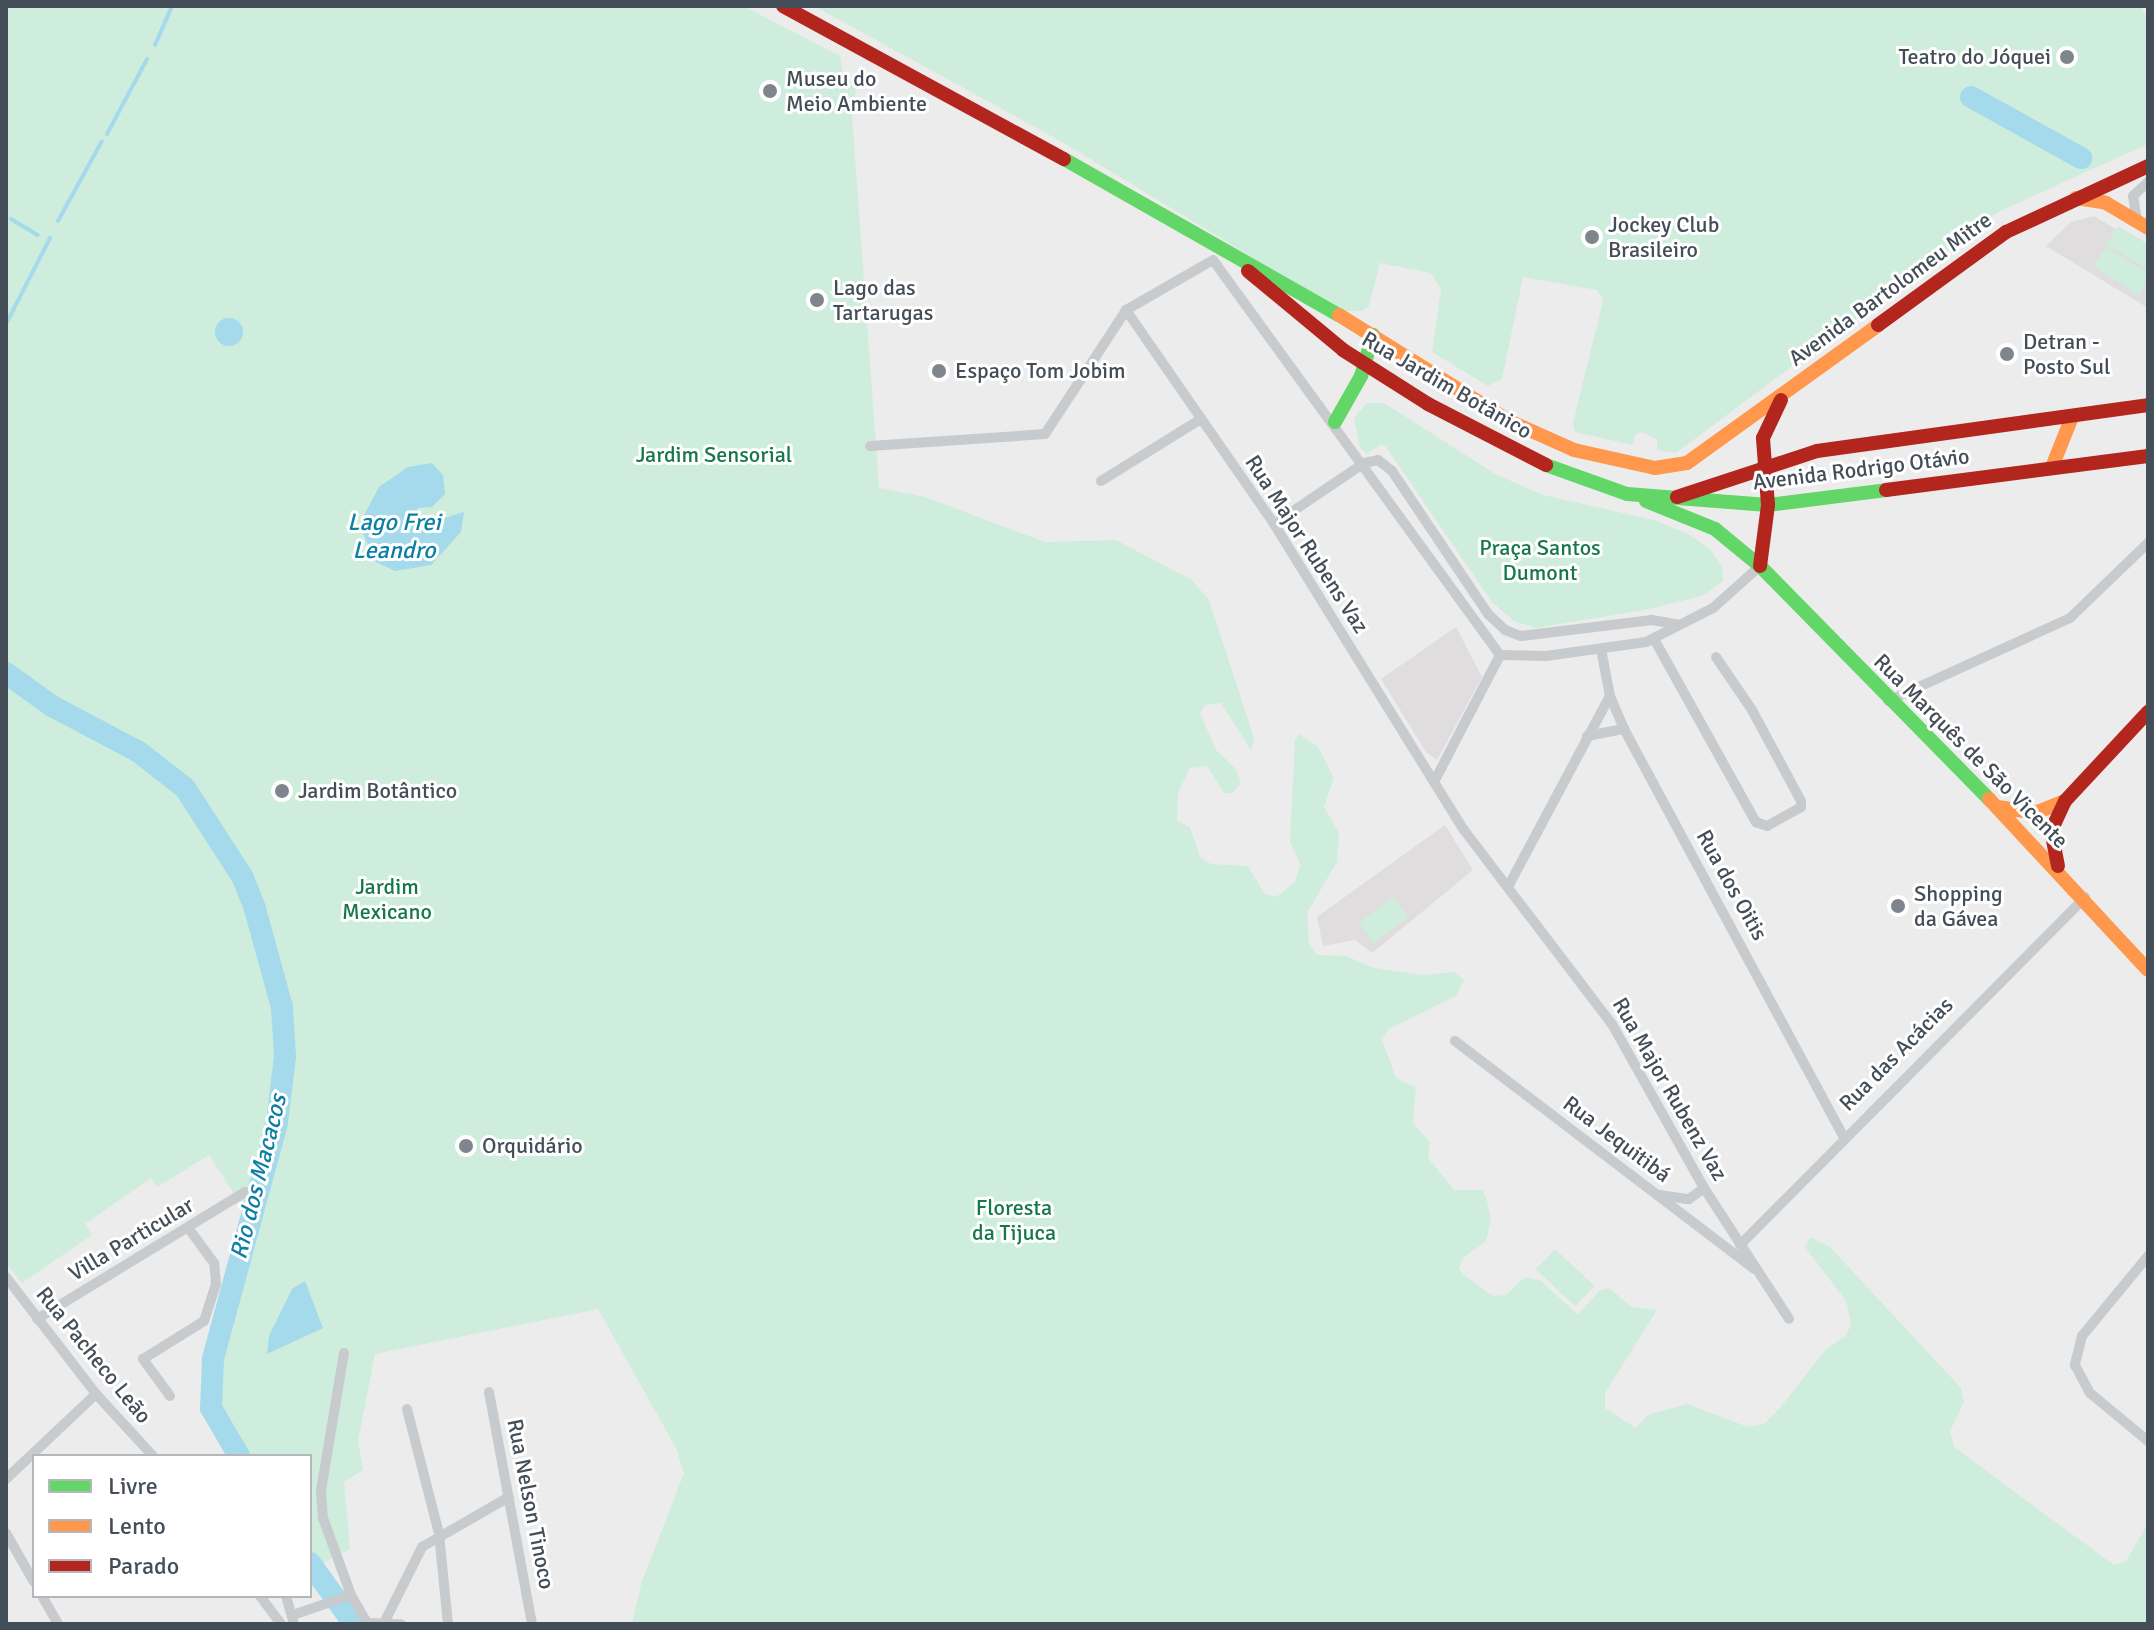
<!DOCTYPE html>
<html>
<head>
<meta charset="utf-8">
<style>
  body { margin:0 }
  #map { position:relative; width:2154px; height:1630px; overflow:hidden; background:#edecec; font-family:Signika,sans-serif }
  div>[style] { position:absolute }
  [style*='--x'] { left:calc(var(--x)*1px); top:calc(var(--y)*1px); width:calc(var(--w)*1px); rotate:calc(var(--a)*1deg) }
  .education>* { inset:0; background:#dfddde }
  .green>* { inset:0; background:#cfeddc; transform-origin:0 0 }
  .water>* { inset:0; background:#a4daeb }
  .round { border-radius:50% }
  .stream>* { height:4px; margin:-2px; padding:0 2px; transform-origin:2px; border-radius:2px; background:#a4daeb }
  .river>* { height:22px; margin:-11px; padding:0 11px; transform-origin:11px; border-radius:11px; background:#a4daeb }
  .street>* { height:10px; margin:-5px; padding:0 5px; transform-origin:5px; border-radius:5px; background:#c8cbcd }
  .fast>* { height:14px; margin:-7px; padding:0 7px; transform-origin:7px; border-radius:7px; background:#63d668 }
  .slow>* { height:14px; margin:-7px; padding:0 7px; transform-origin:7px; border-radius:7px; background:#ff974d }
  .jam>* { height:14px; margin:-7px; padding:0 7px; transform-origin:7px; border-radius:7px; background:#b3261e }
  .dots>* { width:22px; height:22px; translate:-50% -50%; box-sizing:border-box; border:4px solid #fff; border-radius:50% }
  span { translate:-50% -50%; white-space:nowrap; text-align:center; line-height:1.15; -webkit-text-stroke:6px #fff; paint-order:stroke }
  .poi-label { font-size:22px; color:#444e58 }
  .right { translate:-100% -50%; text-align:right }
  .left { translate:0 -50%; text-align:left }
  .street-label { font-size:22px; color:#444e58 }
  .park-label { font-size:22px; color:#16784a }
  .water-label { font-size:24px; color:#0b7fa4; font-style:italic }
  .frame { position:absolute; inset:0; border:8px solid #444e58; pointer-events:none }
  .legend { position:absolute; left:32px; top:1454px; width:280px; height:144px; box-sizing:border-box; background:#fff; border:2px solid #b4b8bc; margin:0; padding:10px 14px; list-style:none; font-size:24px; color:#444e58 }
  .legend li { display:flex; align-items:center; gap:16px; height:40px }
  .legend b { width:40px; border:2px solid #b4b8bc }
</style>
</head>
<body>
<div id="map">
  <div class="education">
    <i style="clip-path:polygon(2094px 216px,2148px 248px,2148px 308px,2046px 246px,2071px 222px)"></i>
    <i style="clip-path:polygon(1456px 627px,1482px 677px,1437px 760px,1426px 752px,1381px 679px)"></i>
    <i style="clip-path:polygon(1445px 825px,1473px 870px,1372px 953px,1355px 940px,1323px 946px,1317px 917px)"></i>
  </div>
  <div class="green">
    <i style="clip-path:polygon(6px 6px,743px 6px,840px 56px,844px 79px,857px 83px,852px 115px,879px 488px,925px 497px,1045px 542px,1116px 540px,1192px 580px,1209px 600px,1254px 738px,1251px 750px,1221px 703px,1205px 705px,1200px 713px,1216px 750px,1236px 769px,1241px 783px,1233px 793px,1224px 793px,1207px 766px,1190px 768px,1178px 793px,1177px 821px,1190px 827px,1200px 857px,1211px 864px,1248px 866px,1264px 893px,1276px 897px,1295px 882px,1300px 864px,1290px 842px,1295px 740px,1299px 734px,1318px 747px,1334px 778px,1324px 807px,1339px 833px,1337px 862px,1307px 913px,1309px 943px,1317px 955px,1346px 956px,1374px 968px,1422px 975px,1454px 972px,1464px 980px,1456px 996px,1389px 1029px,1382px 1040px,1396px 1078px,1416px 1088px,1413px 1123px,1430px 1142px,1428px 1158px,1454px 1190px,1483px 1190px,1487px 1201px,1491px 1219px,1486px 1241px,1462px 1259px,1459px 1269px,1465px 1276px,1493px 1296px,1506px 1295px,1525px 1277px,1540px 1280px,1578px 1315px,1600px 1290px,1609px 1288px,1632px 1307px,1657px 1310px,1605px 1393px,1605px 1408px,1636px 1428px,1647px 1415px,1687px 1404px,1748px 1427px,1764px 1424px,1780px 1408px,1826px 1349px,1846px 1336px,1851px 1324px,1846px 1301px,1805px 1247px,1810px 1237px,1830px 1247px,1961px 1388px,1964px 1402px,1950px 1431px,1954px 1447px,2114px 1565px,2126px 1561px,2148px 1523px,2148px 1624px,632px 1624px,642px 1581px,684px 1473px,676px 1448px,598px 1309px,375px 1354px,358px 1441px,363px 1470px,344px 1482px,350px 1549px,318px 1566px,310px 1555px,310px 1456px,244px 1456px,212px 1405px,255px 1226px,209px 1155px,157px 1187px,151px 1178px,85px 1224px,92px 1235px,22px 1283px,6px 1263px)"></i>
    <i style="clip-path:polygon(814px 6px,2141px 6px,2148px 20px,2148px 144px,1998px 212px,1676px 453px,1657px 450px,1657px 440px,1643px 432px,1636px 434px,1632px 445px,1575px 432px,1573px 423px,1603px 300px,1597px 290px,1523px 277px,1502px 379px,1488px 386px,1432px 352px,1441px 289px,1431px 273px,1380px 263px,1369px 306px,1362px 311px,1341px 311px,1062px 142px)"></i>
    <i style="clip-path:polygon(2118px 226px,2148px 244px,2148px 270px,2107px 244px)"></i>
    <i style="clip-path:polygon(2106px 247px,2148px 273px,2140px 296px,2094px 266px)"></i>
    <i style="clip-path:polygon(1367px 403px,1384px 403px,1497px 475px,1543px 495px,1654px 520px,1690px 535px,1711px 550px,1722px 567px,1723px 581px,1702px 596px,1649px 609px,1536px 628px,1514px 621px,1492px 602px,1386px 447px,1381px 445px,1366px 454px,1360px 447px,1354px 418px)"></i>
    <i style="left:1393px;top:897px;width:25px;height:43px;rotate:53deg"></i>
    <i style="left:1555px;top:1249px;width:54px;height:28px;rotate:43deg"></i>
  </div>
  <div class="water">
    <i class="round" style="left:215px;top:318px;width:28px;height:28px"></i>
    <i style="clip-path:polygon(432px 463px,443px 475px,445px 494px,432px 507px,418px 508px,415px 518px,425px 524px,464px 512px,461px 532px,431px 565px,395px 571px,376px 562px,359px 525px,379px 487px,408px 467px)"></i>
    <i style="clip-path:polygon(305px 1281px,323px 1328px,267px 1354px,269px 1336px,292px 1289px)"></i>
  </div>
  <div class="stream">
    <i style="--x:155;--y:45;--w:43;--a:-66.4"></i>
    <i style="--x:107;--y:134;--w:85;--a:-61.9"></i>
    <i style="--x:11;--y:219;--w:31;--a:31"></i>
    <i style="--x:58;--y:221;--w:91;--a:-61.2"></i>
    <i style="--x:6;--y:324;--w:97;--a:-62.9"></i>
  </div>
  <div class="river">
    <i style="--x:1971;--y:97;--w:126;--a:29"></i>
    <i style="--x:6;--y:673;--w:57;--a:35.7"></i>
    <i style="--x:52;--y:706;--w:98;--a:27.9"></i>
    <i style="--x:139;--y:752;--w:58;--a:38"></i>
    <i style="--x:185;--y:788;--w:105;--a:57.1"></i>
    <i style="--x:242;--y:876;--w:35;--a:68"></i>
    <i style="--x:255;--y:909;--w:102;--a:74.6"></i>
    <i style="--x:282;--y:1007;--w:49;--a:86.5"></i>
    <i style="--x:285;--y:1056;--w:67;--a:96.8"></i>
    <i style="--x:277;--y:1123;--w:245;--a:105.2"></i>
    <i style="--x:213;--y:1359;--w:49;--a:92.3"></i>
    <i style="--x:211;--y:1408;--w:56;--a:59.7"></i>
    <i style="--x:310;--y:1563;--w:75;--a:54.2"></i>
  </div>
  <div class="street">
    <i style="--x:2137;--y:221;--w:25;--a:-99"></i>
    <i style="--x:2133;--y:196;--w:21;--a:-43"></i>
    <i style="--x:870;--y:446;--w:175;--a:-3.9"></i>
    <i style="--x:1045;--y:434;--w:148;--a:-56.8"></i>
    <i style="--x:1101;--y:481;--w:118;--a:-31.8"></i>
    <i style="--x:1274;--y:524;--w:109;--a:-34.1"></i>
    <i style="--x:1364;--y:463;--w:14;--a:-12"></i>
    <i style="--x:1378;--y:460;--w:18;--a:38"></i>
    <i style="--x:1392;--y:471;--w:172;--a:56.1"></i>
    <i style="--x:1488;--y:614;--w:23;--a:43"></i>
    <i style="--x:1505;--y:630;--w:17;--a:21"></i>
    <i style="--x:1521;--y:636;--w:132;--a:-7"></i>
    <i style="--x:1652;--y:620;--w:27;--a:10"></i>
    <i style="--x:1760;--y:566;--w:63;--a:138.2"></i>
    <i style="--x:1713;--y:608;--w:75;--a:153.1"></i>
    <i style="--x:1646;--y:642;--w:101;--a:172"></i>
    <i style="--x:1546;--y:656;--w:46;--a:-178.8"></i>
    <i style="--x:1500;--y:655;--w:488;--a:-126"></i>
    <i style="--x:1213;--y:260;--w:100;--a:150.1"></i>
    <i style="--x:1126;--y:310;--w:260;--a:55.3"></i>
    <i style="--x:1274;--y:524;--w:360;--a:58.2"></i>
    <i style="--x:1464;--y:830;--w:244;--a:52.7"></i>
    <i style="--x:1612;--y:1024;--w:188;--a:60.7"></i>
    <i style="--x:1704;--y:1188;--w:156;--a:57"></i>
    <i style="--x:1654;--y:639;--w:210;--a:60.9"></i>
    <i style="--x:1756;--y:822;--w:12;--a:20"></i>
    <i style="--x:1767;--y:826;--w:39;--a:-29"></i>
    <i style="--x:1801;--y:807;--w:6;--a:-90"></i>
    <i style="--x:1801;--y:801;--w:103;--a:-118.3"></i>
    <i style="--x:1752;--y:710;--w:64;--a:-124.2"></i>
    <i style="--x:1601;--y:649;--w:48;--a:79.2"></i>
    <i style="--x:1610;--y:696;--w:36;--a:67"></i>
    <i style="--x:1624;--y:729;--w:461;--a:61.7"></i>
    <i style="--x:1888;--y:701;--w:200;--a:-24.5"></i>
    <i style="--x:2070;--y:618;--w:108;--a:-43.9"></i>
    <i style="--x:1587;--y:736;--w:38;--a:-11"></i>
    <i style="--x:1434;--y:782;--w:143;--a:-62.5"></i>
    <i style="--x:1509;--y:885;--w:214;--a:-61.9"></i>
    <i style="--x:1455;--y:1041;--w:376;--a:37.3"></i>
    <i style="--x:1659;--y:1195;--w:30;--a:8"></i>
    <i style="--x:1689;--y:1199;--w:19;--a:-36"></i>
    <i style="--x:1740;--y:1245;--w:490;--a:-45.2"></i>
    <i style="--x:2148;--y:1256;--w:104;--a:129.5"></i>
    <i style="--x:2082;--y:1336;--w:30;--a:104"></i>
    <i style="--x:2075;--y:1365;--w:32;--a:62"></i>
    <i style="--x:2090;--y:1393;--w:75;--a:39.6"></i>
    <i style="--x:6;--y:1277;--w:148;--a:52.4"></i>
    <i style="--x:96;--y:1394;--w:84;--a:47.4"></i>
    <i style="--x:37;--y:1319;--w:244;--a:-31.4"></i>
    <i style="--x:344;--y:1353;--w:140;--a:99.5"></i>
    <i style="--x:321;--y:1491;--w:27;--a:86"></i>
    <i style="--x:323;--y:1518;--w:82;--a:70"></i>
    <i style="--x:351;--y:1595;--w:32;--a:60"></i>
    <i style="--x:367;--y:1623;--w:34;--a:2"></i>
    <i style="--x:489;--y:1392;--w:236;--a:79.5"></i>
    <i style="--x:170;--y:1396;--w:46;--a:-126.1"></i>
    <i style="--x:143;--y:1359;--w:72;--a:-31.9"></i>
    <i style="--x:204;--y:1321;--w:39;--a:-72"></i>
    <i style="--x:216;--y:1284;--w:21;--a:-95"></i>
    <i style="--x:214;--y:1263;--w:42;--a:-126.3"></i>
    <i style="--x:407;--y:1409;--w:129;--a:75.6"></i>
    <i style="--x:439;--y:1534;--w:90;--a:84.3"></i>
    <i style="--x:6;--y:1479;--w:124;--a:-43.4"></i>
    <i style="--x:6;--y:1533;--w:56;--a:60.3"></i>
    <i style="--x:42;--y:1596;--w:32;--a:60"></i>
    <i style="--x:260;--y:1596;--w:35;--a:53"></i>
    <i style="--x:286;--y:1596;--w:29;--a:74"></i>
    <i style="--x:293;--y:1615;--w:61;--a:-19"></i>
    <i style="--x:384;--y:1623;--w:85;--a:-63.4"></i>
    <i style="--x:422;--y:1547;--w:100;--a:-29.9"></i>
  </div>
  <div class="fast">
    <i style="--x:1064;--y:159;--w:316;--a:29.6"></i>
    <i style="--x:1335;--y:422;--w:53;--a:-60.5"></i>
    <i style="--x:1361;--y:376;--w:43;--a:-73.7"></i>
    <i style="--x:1546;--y:465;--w:86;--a:19.7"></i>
    <i style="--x:1627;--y:494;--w:141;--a:4.5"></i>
    <i style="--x:1768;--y:505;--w:119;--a:-7.2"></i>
    <i style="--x:1646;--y:501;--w:74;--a:22.1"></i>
    <i style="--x:1715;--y:529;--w:58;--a:39.4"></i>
    <i style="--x:1760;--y:566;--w:327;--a:45.5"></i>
  </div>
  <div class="slow">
    <i style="--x:2076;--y:198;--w:30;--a:9"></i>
    <i style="--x:2106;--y:203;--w:49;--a:30.8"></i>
    <i style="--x:1339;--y:315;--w:200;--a:31.9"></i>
    <i style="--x:1509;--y:421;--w:71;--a:24"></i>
    <i style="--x:1574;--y:450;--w:83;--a:12.5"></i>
    <i style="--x:1655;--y:468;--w:32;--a:-9"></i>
    <i style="--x:1687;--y:463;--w:236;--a:-35.8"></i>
    <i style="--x:2052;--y:467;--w:54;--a:-68.2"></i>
    <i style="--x:1989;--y:799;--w:233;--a:47.1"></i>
    <i style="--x:1998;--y:807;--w:37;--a:9"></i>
    <i style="--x:2035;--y:813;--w:32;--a:-22"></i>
  </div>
  <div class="jam">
    <i style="--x:783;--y:6;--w:320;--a:28.6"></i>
    <i style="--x:1248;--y:271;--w:124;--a:39.7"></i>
    <i style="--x:1343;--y:350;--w:101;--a:32.4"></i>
    <i style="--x:1428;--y:404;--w:133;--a:27.3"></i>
    <i style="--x:1878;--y:325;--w:158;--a:-36"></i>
    <i style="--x:2006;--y:232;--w:157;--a:-24.9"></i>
    <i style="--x:1886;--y:490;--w:264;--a:-7.4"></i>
    <i style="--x:1677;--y:497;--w:147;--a:-18.2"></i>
    <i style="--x:1817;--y:451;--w:334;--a:-7.9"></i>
    <i style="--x:1760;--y:566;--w:62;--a:-82.5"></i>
    <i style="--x:1768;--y:505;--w:67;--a:-94.3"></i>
    <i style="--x:1763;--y:438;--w:42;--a:-64.7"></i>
    <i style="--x:2058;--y:866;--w:36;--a:-101"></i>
    <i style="--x:2051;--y:831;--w:33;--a:-65"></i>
    <i style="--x:2065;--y:801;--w:122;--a:-47"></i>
  </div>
  <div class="dots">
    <i style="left:2067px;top:57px;background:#7f858c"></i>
    <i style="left:770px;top:91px;background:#7f858c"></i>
    <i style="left:1592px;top:237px;background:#7f858c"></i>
    <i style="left:817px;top:300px;background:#7f858c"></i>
    <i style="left:2007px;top:354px;background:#7f858c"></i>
    <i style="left:939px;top:371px;background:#7f858c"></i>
    <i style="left:282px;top:791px;background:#7f858c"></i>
    <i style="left:1898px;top:906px;background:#7f858c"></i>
    <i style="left:466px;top:1146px;background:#7f858c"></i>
  </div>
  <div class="poi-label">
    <span class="right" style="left:2051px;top:57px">Teatro do Jóquei</span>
    <span class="left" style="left:786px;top:91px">Museu do<br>Meio Ambiente</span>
    <span class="left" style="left:1608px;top:237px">Jockey Club<br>Brasileiro</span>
    <span class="left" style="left:833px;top:300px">Lago das<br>Tartarugas</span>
    <span class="left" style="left:2023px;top:354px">Detran -<br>Posto Sul</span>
    <span class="left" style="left:955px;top:371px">Espaço Tom Jobim</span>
    <span class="left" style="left:298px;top:791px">Jardim Botântico</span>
    <span class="left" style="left:1914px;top:906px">Shopping<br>da Gávea</span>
    <span class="left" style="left:482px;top:1146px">Orquidário</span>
  </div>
  <div class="street-label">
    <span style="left:1890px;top:289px;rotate:-36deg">Avenida Bartolomeu Mitre</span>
    <span style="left:1447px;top:385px;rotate:30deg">Rua Jardim Botânico</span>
    <span style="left:1861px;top:469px;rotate:-7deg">Avenida Rodrigo Otávio</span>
    <span style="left:1307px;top:544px;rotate:57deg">Rua Major Rubens Vaz</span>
    <span style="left:1971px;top:751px;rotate:45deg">Rua Marquês de São Vicente</span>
    <span style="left:1732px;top:885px;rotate:61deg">Rua dos Oitis</span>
    <span style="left:1896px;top:1054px;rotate:-45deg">Rua das Acácias</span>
    <span style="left:1670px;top:1089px;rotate:60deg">Rua Major Rubenz Vaz</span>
    <span style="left:1617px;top:1139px;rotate:37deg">Rua Jequitibá</span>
    <span style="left:131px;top:1239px;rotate:-31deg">Villa Particular</span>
    <span style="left:94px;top:1355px;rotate:51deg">Rua Pacheco Leão</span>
    <span style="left:531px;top:1504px;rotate:79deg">Rua Nelson Tinoco</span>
  </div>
  <div class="park-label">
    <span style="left:714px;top:455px">Jardim Sensorial</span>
    <span style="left:1540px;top:560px">Praça Santos<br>Dumont</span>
    <span style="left:387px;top:899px">Jardim<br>Mexicano</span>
    <span style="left:1014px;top:1220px">Floresta<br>da Tijuca</span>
  </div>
  <div class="water-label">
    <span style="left:394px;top:537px">Lago Frei<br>Leandro</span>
    <span style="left:259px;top:1177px;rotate:-76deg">Rio dos Macacos</span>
  </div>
  <div class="frame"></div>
  <ul class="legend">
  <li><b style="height:10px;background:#63d668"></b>Livre</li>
  <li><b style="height:10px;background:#ff974d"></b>Lento</li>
  <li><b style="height:10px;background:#b3261e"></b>Parado</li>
  </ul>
</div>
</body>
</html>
